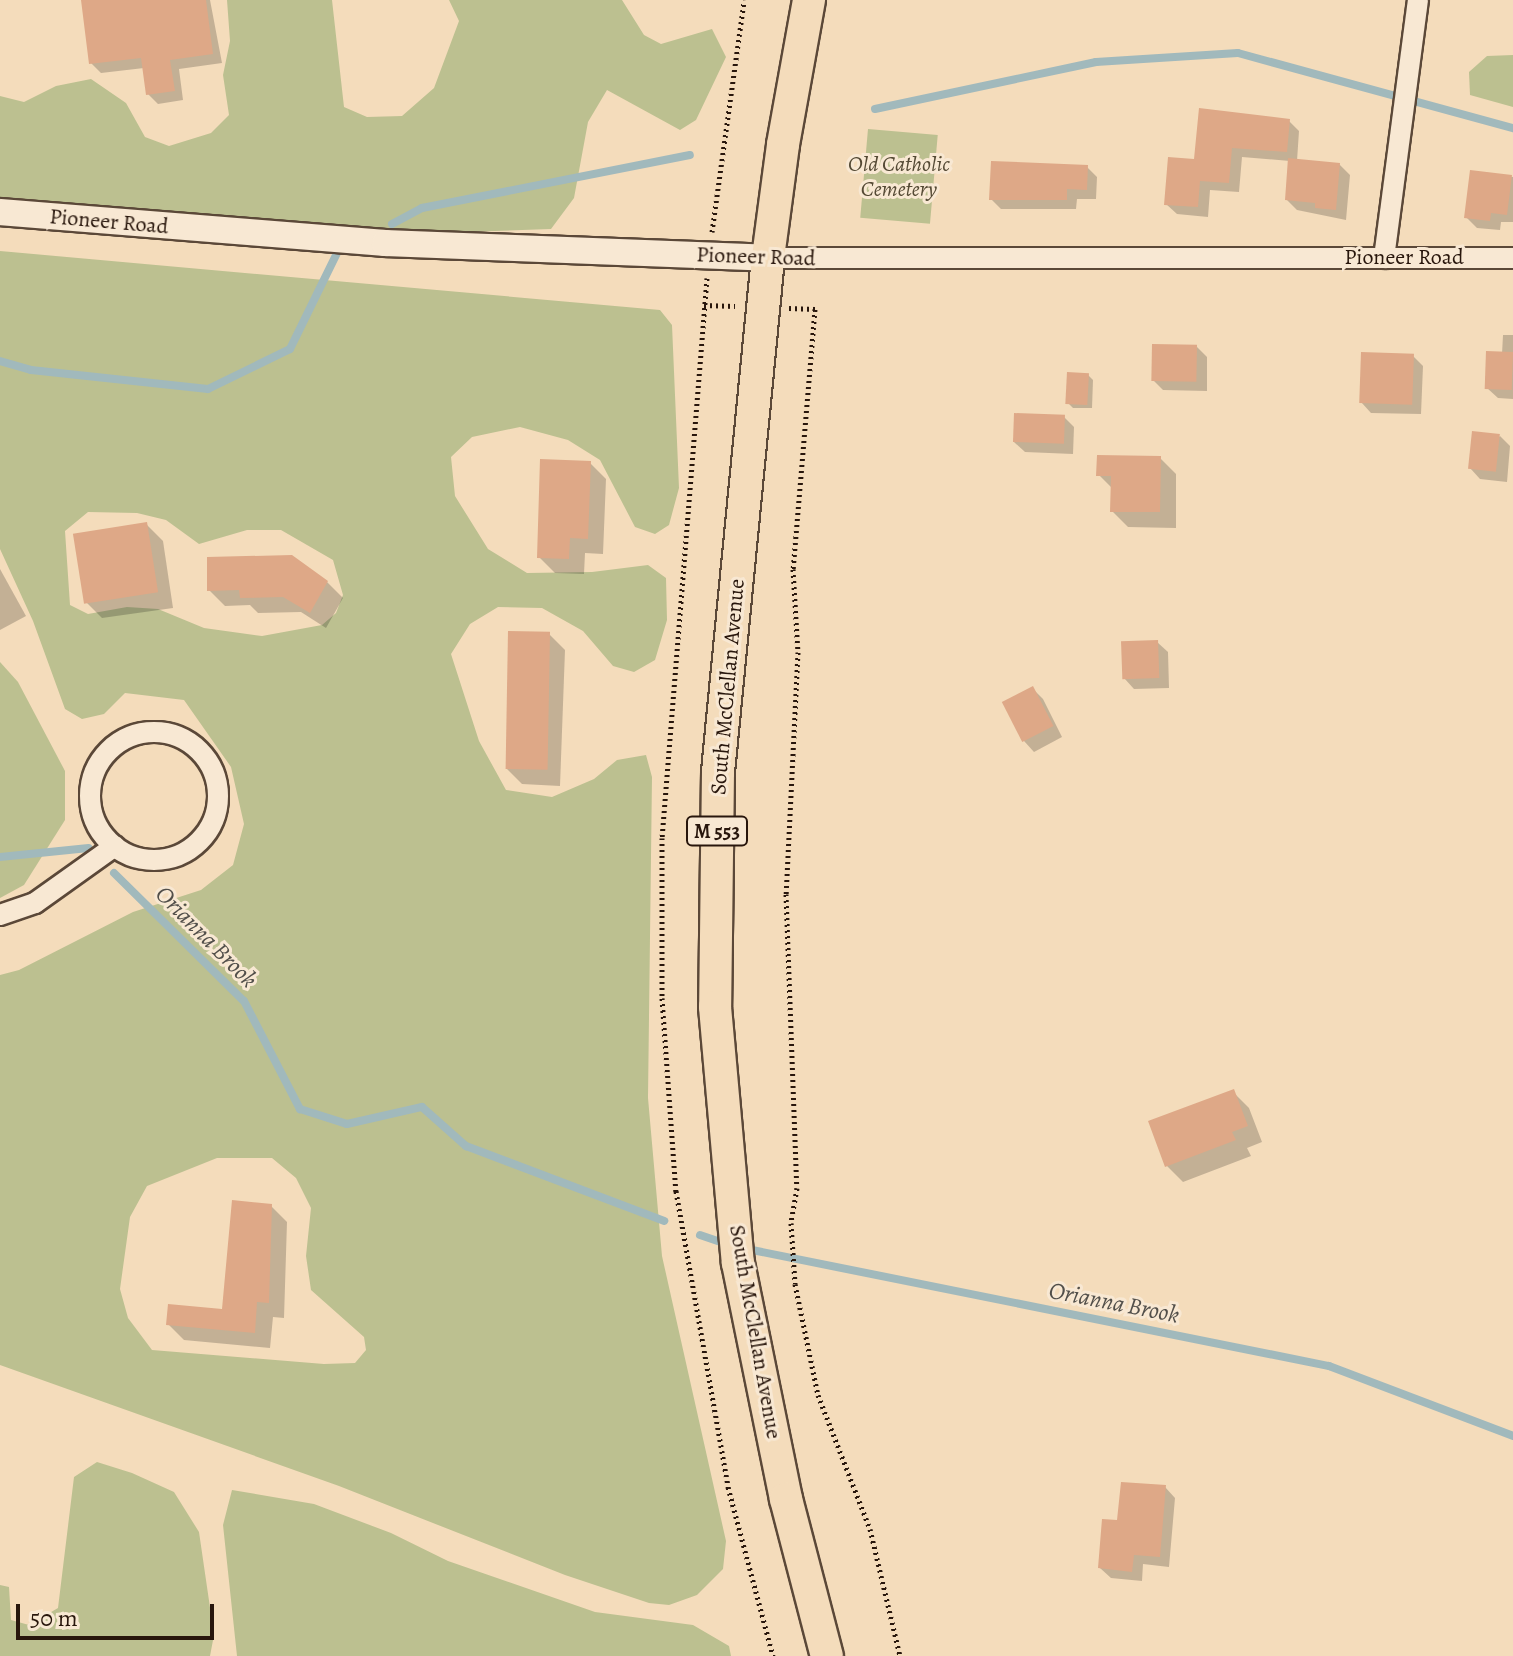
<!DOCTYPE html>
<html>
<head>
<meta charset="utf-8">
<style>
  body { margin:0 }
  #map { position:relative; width:1513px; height:1656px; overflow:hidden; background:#f4dcbb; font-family:Alegreya,serif }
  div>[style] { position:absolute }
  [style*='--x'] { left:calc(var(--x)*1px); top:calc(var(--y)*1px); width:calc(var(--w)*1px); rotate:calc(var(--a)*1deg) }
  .green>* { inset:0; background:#bcc090; transform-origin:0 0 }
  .shadow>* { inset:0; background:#0003 }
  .stream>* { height:8px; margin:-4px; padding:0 4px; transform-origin:4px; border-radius:4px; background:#a1b9bc }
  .building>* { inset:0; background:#dea887; transform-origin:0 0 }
  .path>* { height:5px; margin-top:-2.5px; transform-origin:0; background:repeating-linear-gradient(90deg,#28160c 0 2px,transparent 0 6px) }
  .roads { filter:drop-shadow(2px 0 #5b4838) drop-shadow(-2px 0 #5b4838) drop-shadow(0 2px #5b4838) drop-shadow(0 -2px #5b4838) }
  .minor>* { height:20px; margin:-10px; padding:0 10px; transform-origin:10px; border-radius:10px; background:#f8e8d3 }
  .minor>.ring { margin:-10px; padding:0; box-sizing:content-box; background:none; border:20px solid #f8e8d3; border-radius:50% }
  .tertiary>* { height:26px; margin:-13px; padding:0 13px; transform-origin:13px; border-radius:13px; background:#f8e8d3 }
  .primary>* { height:32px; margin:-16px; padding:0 16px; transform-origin:16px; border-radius:16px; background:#f4dcbb }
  span { translate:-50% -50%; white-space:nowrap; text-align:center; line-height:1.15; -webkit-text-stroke:6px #f8e8d3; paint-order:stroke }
  .shield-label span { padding:2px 6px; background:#f8e8d3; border:2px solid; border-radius:6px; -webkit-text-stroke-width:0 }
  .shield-label { font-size:20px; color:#28160c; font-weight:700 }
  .park-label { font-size:22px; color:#544934; font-style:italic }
  .street-label { font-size:22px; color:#28160c }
  .water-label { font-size:24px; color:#524f4a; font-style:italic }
  .scale { position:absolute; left:16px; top:1604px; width:198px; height:36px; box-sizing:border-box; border:4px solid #28160c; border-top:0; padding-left:10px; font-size:24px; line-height:28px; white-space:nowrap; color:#28160c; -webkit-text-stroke:6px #f8e8d3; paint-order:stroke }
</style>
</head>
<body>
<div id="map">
  <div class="green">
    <i style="clip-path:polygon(227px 0,332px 0,344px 107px,367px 117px,402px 116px,434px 88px,459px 21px,449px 0,622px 0,644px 35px,661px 44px,712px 29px,726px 57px,696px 120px,680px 130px,607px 90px,588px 122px,574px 198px,551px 229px,434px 233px,0 197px,0 96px,24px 102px,56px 86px,91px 79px,126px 103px,145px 137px,169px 146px,211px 133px,229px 115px,223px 75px,230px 41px)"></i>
    <i style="clip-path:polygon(1513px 55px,1513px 107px,1470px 95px,1469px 72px,1487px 56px)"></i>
    <i style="left:868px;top:129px;width:70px;height:89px;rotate:5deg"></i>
    <i style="clip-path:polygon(evenodd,0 251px,660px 310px,672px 325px,679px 488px,669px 525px,655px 534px,635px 527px,600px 460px,568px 440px,520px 427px,472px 437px,451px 457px,455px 496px,488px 549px,527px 573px,592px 572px,648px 565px,666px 578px,667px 620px,655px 660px,634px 672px,613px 666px,583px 631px,542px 608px,498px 607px,470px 624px,451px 654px,479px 741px,506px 790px,552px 797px,594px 779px,617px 760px,646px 755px,652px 777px,648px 1098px,662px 1256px,726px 1541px,723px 1569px,697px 1595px,669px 1605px,649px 1603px,565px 1575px,339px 1486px,0 1365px,0 975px,19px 970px,133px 912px,201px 890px,233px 865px,244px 824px,231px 767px,184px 700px,125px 693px,104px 714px,82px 719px,65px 709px,33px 621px,0 549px,0 251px,88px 512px,137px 513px,166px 520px,199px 544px,247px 530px,281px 530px,333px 560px,343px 595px,336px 613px,322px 625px,262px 636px,204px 628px,158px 609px,127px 607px,88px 614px,70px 605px,65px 531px,88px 512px,0 251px,217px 1158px,272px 1158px,296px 1178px,311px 1208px,306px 1256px,311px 1290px,364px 1337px,366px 1350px,355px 1363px,324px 1364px,152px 1350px,128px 1318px,120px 1289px,130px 1217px,147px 1186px,217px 1158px)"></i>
    <i style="clip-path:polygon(0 662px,18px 682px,65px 771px,65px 820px,24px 885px,0 898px)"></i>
    <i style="clip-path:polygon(97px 1462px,132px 1473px,174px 1492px,199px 1532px,214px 1635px,210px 1656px,0 1656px,0 1585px,9px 1587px,11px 1620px,29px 1625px,58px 1608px,74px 1477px)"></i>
    <i style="clip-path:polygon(232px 1490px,314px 1504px,391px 1533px,448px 1561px,595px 1612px,693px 1625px,729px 1646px,731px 1656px,237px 1656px,223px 1525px)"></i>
  </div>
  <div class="shadow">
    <i style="clip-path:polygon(83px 0,210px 0,222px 63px,179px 69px,183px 100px,158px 104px,148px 94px,144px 68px,101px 73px,91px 63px)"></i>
    <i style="clip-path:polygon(1289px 121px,1299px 131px,1297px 161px,1339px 164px,1350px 175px,1346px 220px,1297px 210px,1287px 200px,1290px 161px,1242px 157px,1239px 192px,1210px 190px,1208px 217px,1177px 214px,1166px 204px,1196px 161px)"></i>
    <i style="clip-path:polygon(1087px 167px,1097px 177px,1096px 199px,1077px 199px,1076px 209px,1001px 209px,991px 199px)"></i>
    <i style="clip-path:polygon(1472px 172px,1513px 177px,1513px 222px,1501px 222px,1500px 230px,1477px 228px,1466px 217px)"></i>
    <i style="clip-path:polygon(1503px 335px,1513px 335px,1513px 399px,1498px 398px,1487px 388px,1502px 354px)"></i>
    <i style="clip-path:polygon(1197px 347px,1207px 357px,1207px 391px,1163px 390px,1153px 380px)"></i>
    <i style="clip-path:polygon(1413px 356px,1423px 366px,1421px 414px,1371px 413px,1361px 402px)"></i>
    <i style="clip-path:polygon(1088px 375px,1093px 380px,1092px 408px,1073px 408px,1068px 403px)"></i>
    <i style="clip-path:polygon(1064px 417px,1074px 427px,1073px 454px,1025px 452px,1014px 442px)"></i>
    <i style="clip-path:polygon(1500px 436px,1510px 446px,1507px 482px,1480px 479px,1470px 468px)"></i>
    <i style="clip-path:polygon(1160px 458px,1176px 474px,1176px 528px,1128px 527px,1112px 511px,1113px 489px,1099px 475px)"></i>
    <i style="clip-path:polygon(590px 463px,606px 479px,603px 554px,585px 553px,584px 574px,555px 573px,539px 557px)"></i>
    <i style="clip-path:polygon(147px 525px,163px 541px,173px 608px,102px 618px,86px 602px)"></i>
    <i style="clip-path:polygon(0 569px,26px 616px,0 630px)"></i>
    <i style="clip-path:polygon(327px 582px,343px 598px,326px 628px,301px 612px,258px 613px,250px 605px,225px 606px,209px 590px)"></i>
    <i style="clip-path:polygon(549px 634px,565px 650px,560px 786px,522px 784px,506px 768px)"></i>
    <i style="clip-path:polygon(1157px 642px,1168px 652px,1169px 688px,1134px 689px,1124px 678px)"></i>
    <i style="clip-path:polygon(1032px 688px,1043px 699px,1062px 737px,1034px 752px,1024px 741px)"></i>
    <i style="clip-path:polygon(1233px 1092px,1249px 1108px,1262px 1142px,1247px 1148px,1251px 1156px,1183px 1182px,1167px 1166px)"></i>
    <i style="clip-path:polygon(271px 1206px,287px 1222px,284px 1318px,273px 1317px,270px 1348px,184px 1340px,168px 1324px,223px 1312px)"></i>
    <i style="clip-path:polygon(1165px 1487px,1175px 1498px,1169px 1567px,1143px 1564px,1142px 1581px,1111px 1578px,1100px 1568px,1119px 1522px)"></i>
  </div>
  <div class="stream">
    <i style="--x:875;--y:109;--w:226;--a:-12"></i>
    <i style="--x:1096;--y:62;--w:142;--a:-3.6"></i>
    <i style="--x:1238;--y:53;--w:285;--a:15.3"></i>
    <i style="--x:392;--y:224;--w:34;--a:-28"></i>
    <i style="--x:422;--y:208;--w:273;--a:-11.2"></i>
    <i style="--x:0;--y:361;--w:32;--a:16"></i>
    <i style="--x:31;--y:370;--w:178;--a:6.1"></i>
    <i style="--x:208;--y:389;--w:91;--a:-26"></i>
    <i style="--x:290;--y:349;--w:109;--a:-63.9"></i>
    <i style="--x:0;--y:857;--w:89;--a:-5.8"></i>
    <i style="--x:114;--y:873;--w:182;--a:44.6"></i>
    <i style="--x:244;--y:1001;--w:122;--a:62.6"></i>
    <i style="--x:300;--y:1109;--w:49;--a:17.7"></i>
    <i style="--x:347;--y:1124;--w:77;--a:-12.8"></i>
    <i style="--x:422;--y:1107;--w:59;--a:41.6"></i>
    <i style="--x:466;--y:1146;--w:212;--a:20.7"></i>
    <i style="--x:700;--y:1235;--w:31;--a:19"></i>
    <i style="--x:742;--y:1248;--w:599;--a:11.37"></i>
    <i style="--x:1329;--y:1366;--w:197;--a:20.8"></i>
  </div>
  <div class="building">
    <i style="clip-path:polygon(81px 0,206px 0,213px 54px,170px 60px,175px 91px,146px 95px,141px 58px,89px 64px)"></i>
    <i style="clip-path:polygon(1199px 108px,1290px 119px,1287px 152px,1232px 148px,1229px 183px,1200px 181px,1198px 207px,1164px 205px,1168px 157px,1194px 159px)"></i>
    <i style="clip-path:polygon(1288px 158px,1340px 163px,1336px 210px,1315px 208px,1315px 203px,1285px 200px)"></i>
    <i style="clip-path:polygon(991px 161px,1088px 165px,1087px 190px,1067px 189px,1067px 200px,989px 200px)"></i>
    <i style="clip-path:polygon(1470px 170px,1512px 175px,1507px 215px,1491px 213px,1490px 221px,1464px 218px)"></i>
    <i style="left:1152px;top:344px;width:45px;height:37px;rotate:1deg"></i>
    <i style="left:1486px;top:351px;width:27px;height:38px;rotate:2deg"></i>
    <i style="left:1361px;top:352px;width:53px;height:51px;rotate:2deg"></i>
    <i style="left:1067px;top:372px;width:22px;height:32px;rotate:3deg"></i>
    <i style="left:1014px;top:413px;width:51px;height:29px;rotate:2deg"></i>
    <i style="left:1472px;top:431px;width:28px;height:38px;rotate:6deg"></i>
    <i style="clip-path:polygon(1097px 455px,1161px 456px,1160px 512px,1110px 512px,1111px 476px,1096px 476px)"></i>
    <i style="clip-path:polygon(540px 459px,591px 461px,588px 539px,570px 538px,569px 559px,537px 558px)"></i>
    <i style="left:147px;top:522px;width:71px;height:75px;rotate:81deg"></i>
    <i style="clip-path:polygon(292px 555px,328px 581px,310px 613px,283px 597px,240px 598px,239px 590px,207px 591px,207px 557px)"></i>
    <i style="left:508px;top:631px;width:42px;height:138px;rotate:1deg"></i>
    <i style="left:1158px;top:640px;width:38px;height:37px;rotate:88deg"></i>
    <i style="left:1033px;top:686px;width:45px;height:35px;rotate:63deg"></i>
    <i style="clip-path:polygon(1234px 1089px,1248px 1126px,1232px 1132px,1236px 1140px,1165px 1167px,1148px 1121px)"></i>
    <i style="clip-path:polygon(232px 1200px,272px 1204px,269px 1303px,257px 1302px,255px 1333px,166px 1325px,168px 1304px,222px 1309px)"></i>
    <i style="clip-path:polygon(1121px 1482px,1166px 1485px,1160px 1557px,1134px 1555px,1132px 1572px,1098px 1568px,1102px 1519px,1117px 1520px)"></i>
  </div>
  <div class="path">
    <i style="--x:712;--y:232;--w:234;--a:-82.1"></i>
    <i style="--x:707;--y:278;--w:562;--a:94.59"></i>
    <i style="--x:662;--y:838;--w:160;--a:90"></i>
    <i style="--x:662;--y:998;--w:194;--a:85.9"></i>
    <i style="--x:676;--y:1191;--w:301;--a:80"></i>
    <i style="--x:728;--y:1487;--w:175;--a:75.1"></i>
    <i style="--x:704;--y:305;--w:31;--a:2"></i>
    <i style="--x:789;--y:308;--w:26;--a:2"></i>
    <i style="--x:815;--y:309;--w:261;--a:94.8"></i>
    <i style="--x:793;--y:569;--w:83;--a:86.6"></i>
    <i style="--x:798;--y:652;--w:242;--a:92.8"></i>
    <i style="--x:786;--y:894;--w:294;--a:87.9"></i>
    <i style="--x:797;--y:1188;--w:36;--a:100"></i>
    <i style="--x:791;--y:1223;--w:61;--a:86.2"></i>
    <i style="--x:795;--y:1284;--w:113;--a:78.3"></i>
    <i style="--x:818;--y:1395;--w:144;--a:68.8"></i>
    <i style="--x:870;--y:1529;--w:130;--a:76.7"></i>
  </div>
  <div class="roads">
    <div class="minor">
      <i style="--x:768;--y:258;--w:745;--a:0"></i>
      <i style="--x:1384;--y:258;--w:260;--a:-82.5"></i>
      <i class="ring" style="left:90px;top:732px;width:108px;height:108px"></i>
      <i style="--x:0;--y:915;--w:37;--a:-19"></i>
      <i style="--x:35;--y:903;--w:98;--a:-35.5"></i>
    </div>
    <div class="tertiary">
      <i style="--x:0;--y:212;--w:386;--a:4.6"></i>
      <i style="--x:385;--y:243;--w:383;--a:2.2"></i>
    </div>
    <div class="primary">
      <i style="--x:809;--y:0;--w:147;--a:100.2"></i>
      <i style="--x:783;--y:145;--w:114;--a:97.6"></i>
      <i style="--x:768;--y:258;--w:516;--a:95.56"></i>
      <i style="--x:718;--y:772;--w:235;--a:90.7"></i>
      <i style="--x:715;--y:1007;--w:257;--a:84.9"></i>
      <i style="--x:738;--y:1263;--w:241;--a:78.5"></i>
      <i style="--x:786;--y:1499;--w:162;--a:75.4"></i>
    </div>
  </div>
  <div class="shield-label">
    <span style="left:717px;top:831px">M 553</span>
  </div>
  <div class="park-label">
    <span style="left:899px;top:177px">Old Catholic<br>Cemetery</span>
  </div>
  <div class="street-label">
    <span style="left:109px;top:222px;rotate:5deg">Pioneer Road</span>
    <span style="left:756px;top:257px;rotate:2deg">Pioneer Road</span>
    <span style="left:1404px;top:258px">Pioneer Road</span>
    <span style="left:728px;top:687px;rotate:-85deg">South McClellan Avenue</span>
    <span style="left:755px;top:1332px;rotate:80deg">South McClellan Avenue</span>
  </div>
  <div class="water-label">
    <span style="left:206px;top:937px;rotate:45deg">Orianna Brook</span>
    <span style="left:1114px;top:1303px;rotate:11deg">Orianna Brook</span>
  </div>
  <div class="scale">50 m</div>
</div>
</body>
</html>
